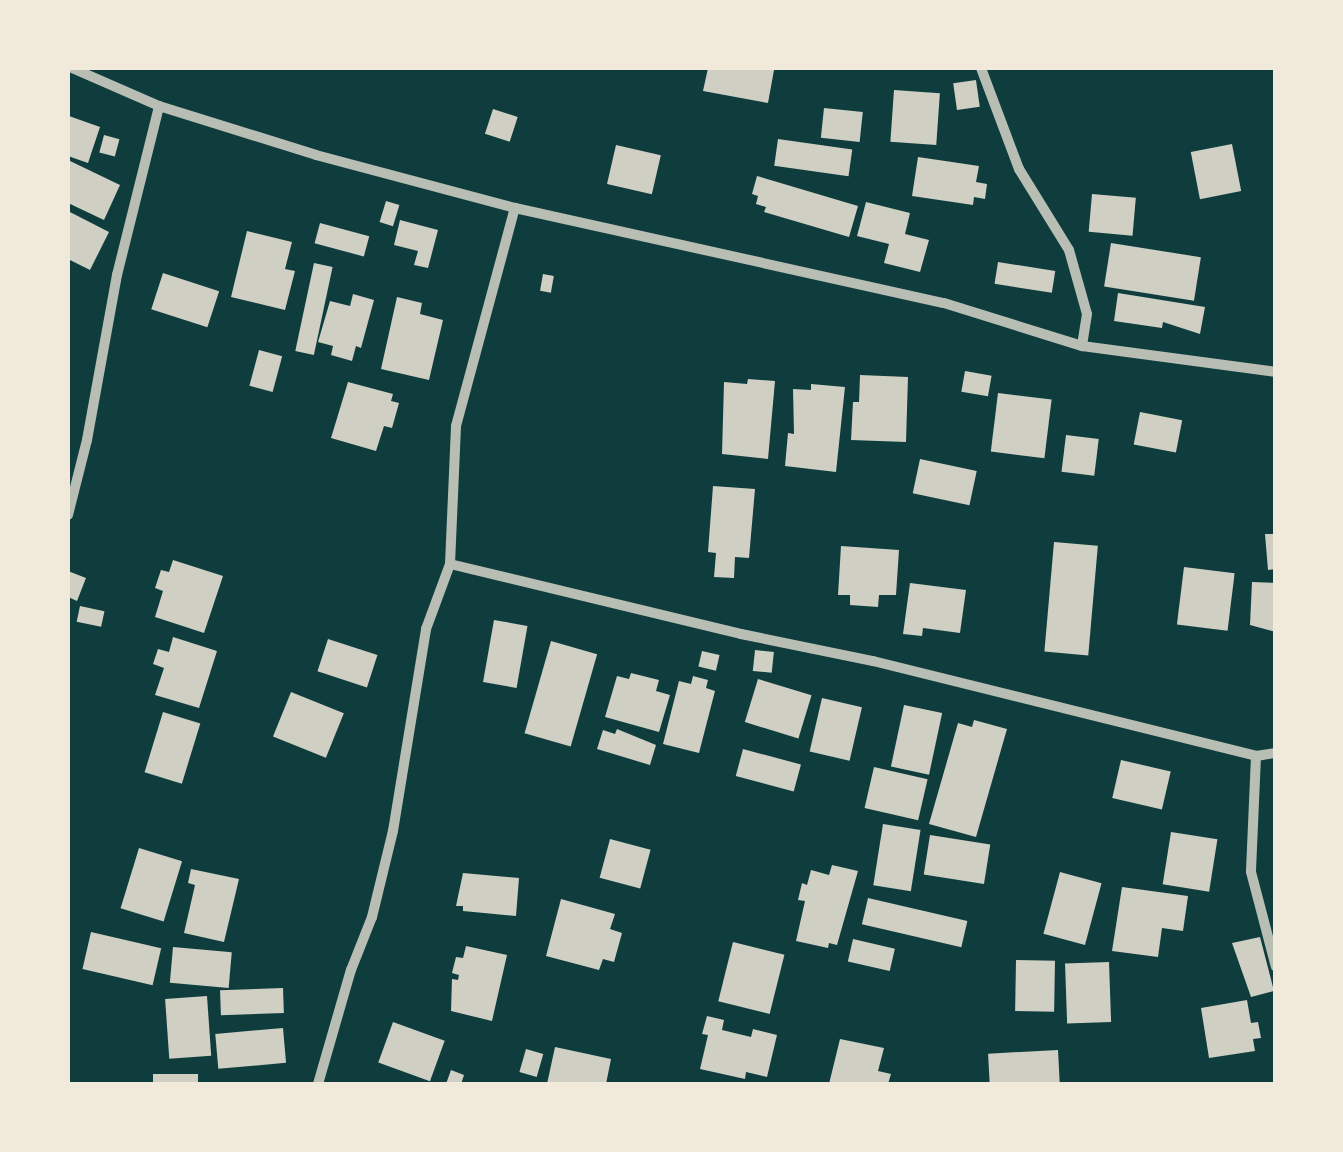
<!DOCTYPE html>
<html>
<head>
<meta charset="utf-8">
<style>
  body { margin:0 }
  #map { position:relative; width:1343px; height:1152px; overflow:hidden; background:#0f3d3e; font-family:"Noto Sans",sans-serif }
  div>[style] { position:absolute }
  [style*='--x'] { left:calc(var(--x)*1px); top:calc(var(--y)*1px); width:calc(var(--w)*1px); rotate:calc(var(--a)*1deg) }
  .building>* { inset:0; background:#cfcfc3; transform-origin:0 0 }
  .minor>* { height:10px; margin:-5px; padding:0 5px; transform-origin:5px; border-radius:5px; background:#b8beb3 }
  span { translate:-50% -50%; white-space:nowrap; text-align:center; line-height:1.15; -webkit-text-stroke:10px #f1e9da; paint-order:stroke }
  .frame { position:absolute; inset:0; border:70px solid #f1e9da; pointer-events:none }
</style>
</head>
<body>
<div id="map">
  <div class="building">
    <i style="clip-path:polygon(708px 68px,774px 70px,768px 103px,703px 91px)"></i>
    <i style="left:976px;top:80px;width:27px;height:23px;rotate:82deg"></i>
    <i style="left:894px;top:90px;width:46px;height:52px;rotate:4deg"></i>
    <i style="left:824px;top:108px;width:39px;height:30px;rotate:6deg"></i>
    <i style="left:493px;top:109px;width:26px;height:26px;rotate:18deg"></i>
    <i style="clip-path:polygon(69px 116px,100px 127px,88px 163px,68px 156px)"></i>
    <i style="left:104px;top:135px;width:16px;height:18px;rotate:15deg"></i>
    <i style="left:778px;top:139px;width:75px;height:27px;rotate:8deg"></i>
    <i style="left:1232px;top:144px;width:48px;height:42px;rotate:79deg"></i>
    <i style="left:616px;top:145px;width:46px;height:40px;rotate:13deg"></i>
    <i style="clip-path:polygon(918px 157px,979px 166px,976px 182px,987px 184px,985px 199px,974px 197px,973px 205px,912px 196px)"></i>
    <i style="clip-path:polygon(68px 160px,120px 185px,104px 220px,68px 203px)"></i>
    <i style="clip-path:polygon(757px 176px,858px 206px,849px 237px,764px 212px,766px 207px,756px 204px,758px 196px,752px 194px)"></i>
    <i style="left:1092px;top:194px;width:44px;height:38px;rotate:5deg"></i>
    <i style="left:386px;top:201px;width:14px;height:22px;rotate:17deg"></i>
    <i style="clip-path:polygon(866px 202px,910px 213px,905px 234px,929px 240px,920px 272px,884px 263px,889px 244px,857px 236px)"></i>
    <i style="clip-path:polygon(68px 211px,109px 232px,90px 270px,68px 259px)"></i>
    <i style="clip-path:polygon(400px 220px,438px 230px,428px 268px,414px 265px,418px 251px,394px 245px)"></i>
    <i style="left:320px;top:223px;width:51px;height:21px;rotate:15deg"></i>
    <i style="clip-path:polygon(247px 231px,292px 242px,285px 269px,295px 271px,285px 310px,231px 297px)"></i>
    <i style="left:1111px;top:243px;width:91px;height:44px;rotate:9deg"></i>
    <i style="left:998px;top:262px;width:58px;height:22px;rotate:9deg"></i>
    <i style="left:314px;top:263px;width:19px;height:90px;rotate:12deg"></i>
    <i style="left:163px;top:273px;width:59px;height:38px;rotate:18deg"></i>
    <i style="left:543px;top:274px;width:11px;height:17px;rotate:10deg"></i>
    <i style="clip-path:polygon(1118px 293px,1205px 307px,1200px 334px,1163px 322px,1162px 328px,1114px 321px)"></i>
    <i style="clip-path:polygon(353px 294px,374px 300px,361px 348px,356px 346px,352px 361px,331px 355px,333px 346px,318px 342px,330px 301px,350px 306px)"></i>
    <i style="clip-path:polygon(397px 297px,422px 303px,420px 314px,443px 320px,429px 380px,381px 369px)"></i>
    <i style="left:259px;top:350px;width:24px;height:37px;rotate:15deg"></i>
    <i style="left:965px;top:371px;width:27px;height:21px;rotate:10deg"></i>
    <i style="clip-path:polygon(860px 375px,908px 377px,906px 442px,851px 440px,853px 402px,859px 402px)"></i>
    <i style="clip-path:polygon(748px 379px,775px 381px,768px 459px,722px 454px,724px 382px,747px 384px)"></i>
    <i style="clip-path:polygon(348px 382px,393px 394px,391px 401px,399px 403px,392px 428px,384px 426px,376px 451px,331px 438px)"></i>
    <i style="clip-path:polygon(811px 384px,845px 387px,836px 472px,785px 466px,788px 433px,794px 434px,793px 389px,811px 390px)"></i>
    <i style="left:998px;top:393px;width:54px;height:59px;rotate:7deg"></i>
    <i style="left:1140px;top:412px;width:43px;height:33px;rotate:11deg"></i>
    <i style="left:1066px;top:435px;width:33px;height:37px;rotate:7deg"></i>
    <i style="left:920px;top:459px;width:58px;height:35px;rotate:12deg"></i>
    <i style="clip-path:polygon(713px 486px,755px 489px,749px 558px,735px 557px,734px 578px,714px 577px,716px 553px,708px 552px)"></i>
    <i style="clip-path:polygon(1265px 534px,1276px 534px,1276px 569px,1268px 570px)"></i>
    <i style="left:1054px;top:542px;width:44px;height:110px;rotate:5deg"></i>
    <i style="clip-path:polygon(841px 546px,899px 550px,896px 595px,879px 595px,878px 607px,850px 605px,850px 595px,838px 595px)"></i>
    <i style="clip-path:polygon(173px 560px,223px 576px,204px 633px,155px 617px,163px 591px,155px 588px,161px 570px,169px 572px)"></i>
    <i style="left:1184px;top:567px;width:51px;height:58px;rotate:7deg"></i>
    <i style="clip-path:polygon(68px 571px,86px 578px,77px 601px,68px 597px)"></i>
    <i style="clip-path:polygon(1252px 582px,1276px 583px,1276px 632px,1250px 625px)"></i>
    <i style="clip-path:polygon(910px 583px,966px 590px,960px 633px,923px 628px,922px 636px,903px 634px)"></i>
    <i style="left:80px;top:606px;width:25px;height:16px;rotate:12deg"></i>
    <i style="left:494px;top:620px;width:34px;height:63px;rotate:10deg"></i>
    <i style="clip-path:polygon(173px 637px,217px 651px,199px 708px,155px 695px,164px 668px,153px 664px,158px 649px,169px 652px)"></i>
    <i style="left:328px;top:639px;width:52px;height:34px;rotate:18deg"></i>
    <i style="left:551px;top:641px;width:48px;height:96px;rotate:16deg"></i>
    <i style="left:755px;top:650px;width:19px;height:21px;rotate:6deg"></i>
    <i style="left:702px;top:651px;width:18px;height:16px;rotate:13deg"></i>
    <i style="clip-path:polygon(631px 673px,659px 680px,656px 691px,670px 695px,659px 732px,605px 717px,617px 676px,629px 679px)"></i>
    <i style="clip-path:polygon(693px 676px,708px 680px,706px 688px,715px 691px,699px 753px,663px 744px,679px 681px,691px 684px)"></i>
    <i style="left:758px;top:679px;width:56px;height:45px;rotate:17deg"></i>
    <i style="left:291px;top:692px;width:57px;height:48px;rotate:22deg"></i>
    <i style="left:822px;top:698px;width:41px;height:55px;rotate:13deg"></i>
    <i style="left:904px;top:705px;width:39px;height:63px;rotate:12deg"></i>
    <i style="left:163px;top:712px;width:39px;height:63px;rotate:17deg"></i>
    <i style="clip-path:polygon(974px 720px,1007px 729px,976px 837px,929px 824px,958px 723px,972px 727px)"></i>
    <i style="clip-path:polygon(617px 729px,656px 745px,650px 765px,597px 749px,603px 730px,615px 734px)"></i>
    <i style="left:743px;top:749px;width:60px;height:28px;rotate:15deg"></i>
    <i style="left:1121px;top:760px;width:51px;height:39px;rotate:13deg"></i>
    <i style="left:874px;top:767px;width:55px;height:42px;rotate:13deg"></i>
    <i style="left:883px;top:824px;width:38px;height:62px;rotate:9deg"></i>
    <i style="left:1171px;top:832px;width:47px;height:53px;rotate:9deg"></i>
    <i style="left:930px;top:835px;width:61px;height:40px;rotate:9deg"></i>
    <i style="left:610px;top:839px;width:42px;height:40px;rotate:15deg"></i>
    <i style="left:139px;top:848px;width:45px;height:63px;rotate:17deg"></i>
    <i style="clip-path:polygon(832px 865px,858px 871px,837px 945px,829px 943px,828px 948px,796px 941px,805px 901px,798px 900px,802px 883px,807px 885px,811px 870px,829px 875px)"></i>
    <i style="clip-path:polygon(191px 869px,239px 879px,224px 942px,184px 933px,195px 885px,188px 883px)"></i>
    <i style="left:1060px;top:872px;width:43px;height:64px;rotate:15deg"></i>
    <i style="clip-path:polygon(463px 873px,519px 878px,516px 916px,463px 911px,463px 906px,456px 906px)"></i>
    <i style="clip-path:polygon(1122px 887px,1188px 896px,1183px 931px,1162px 928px,1158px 957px,1112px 951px)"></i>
    <i style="left:868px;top:898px;width:102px;height:27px;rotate:13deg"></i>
    <i style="clip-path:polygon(561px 899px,615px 914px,610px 929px,622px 933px,614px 962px,603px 959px,599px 970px,546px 956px)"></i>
    <i style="left:91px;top:932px;width:72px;height:38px;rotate:13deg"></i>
    <i style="clip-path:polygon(1260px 937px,1274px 991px,1251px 997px,1232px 943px)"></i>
    <i style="left:853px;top:939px;width:43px;height:23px;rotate:13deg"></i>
    <i style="left:733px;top:942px;width:53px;height:61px;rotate:14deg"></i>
    <i style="clip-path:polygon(466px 946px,507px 955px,492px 1021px,451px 1011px,452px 979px,458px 980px,459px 975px,452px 973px,456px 957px,463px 958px)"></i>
    <i style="left:173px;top:947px;width:59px;height:36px;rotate:5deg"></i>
    <i style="left:1016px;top:960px;width:39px;height:51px;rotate:1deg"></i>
    <i style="left:1109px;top:962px;width:60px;height:44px;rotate:88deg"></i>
    <i style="left:283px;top:988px;width:25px;height:63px;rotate:88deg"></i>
    <i style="left:207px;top:996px;width:60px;height:42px;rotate:86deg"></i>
    <i style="clip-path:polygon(1247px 1000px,1251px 1023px,1258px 1022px,1261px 1038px,1253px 1039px,1255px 1051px,1209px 1058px,1201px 1008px)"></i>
    <i style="clip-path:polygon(707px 1016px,724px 1020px,722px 1030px,751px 1037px,753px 1029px,777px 1035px,767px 1077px,746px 1072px,745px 1079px,700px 1069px,708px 1035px,702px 1034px)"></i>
    <i style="left:393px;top:1022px;width:55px;height:43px;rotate:20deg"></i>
    <i style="left:283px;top:1028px;width:35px;height:68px;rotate:85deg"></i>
    <i style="clip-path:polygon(840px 1039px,884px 1048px,878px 1071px,891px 1074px,888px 1084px,829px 1084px)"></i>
    <i style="clip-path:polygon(555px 1047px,611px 1059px,606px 1084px,547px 1084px)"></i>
    <i style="left:526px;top:1049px;width:18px;height:24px;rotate:16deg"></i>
    <i style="left:1058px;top:1050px;width:34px;height:70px;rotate:87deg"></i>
    <i style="clip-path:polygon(451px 1070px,464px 1075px,461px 1084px,446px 1084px)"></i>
    <i style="left:198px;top:1074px;width:10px;height:45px;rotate:90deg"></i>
  </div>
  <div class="minor">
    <i style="--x:72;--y:68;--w:95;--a:23.6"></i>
    <i style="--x:159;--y:106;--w:164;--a:17.3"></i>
    <i style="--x:316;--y:155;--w:206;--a:14.9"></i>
    <i style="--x:515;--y:208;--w:439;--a:12.5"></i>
    <i style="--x:944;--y:303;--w:145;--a:17.3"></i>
    <i style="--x:1082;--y:346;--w:196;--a:7.6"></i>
    <i style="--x:981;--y:68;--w:108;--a:69.4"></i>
    <i style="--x:1019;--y:169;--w:95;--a:58.3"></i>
    <i style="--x:1069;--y:250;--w:66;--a:74.3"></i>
    <i style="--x:1087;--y:314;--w:32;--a:99"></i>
    <i style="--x:68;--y:515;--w:77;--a:-75.8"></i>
    <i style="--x:87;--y:440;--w:168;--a:-79.7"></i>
    <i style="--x:117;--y:275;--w:174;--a:-76"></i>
    <i style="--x:450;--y:564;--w:299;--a:13.5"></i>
    <i style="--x:741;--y:634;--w:135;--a:11.6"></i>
    <i style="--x:873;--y:661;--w:395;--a:13.9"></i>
    <i style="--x:1256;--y:756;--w:20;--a:-9"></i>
    <i style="--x:1256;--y:756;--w:116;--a:92.5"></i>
    <i style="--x:1251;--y:872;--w:98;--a:75.3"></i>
    <i style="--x:318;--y:1084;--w:119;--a:-73.9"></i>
    <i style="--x:351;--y:970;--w:57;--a:-68.4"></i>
    <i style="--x:372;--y:917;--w:89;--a:-76.3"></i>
    <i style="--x:393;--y:831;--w:205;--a:-80.7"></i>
    <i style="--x:426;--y:629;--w:69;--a:-69.7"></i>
    <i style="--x:450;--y:564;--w:138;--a:-87.5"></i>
    <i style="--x:456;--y:426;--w:226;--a:-74.9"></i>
  </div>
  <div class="frame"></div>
</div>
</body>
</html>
